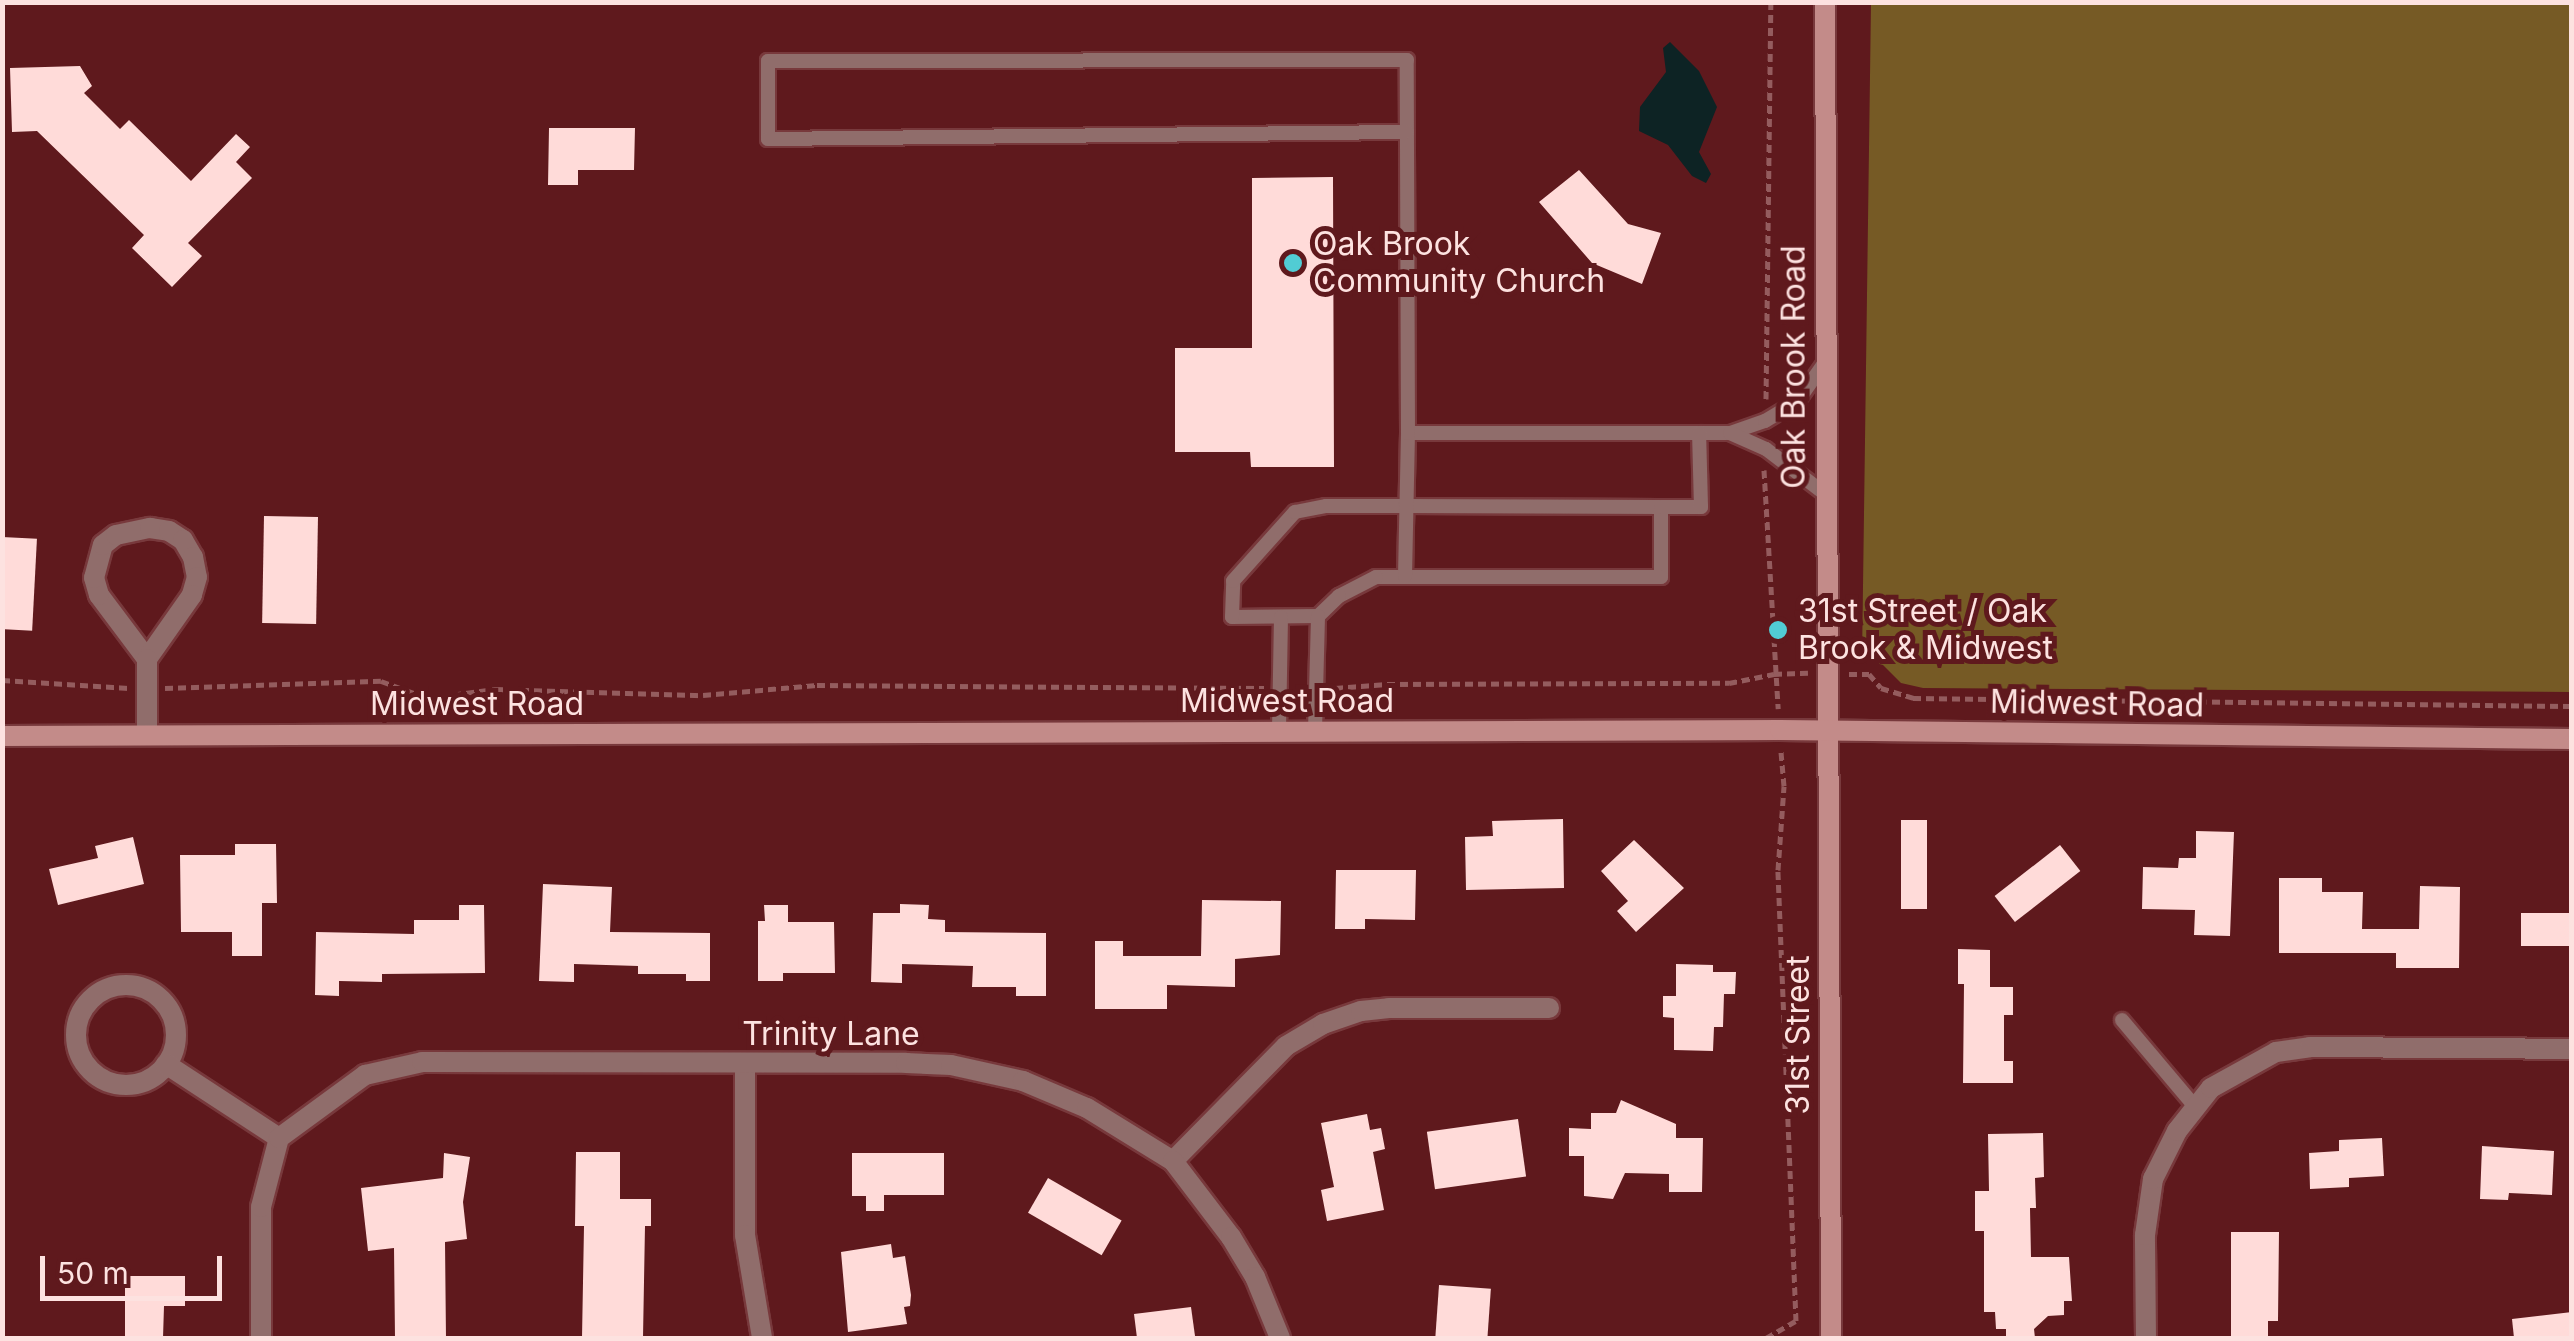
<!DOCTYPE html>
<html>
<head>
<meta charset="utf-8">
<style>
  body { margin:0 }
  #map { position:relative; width:2574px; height:1341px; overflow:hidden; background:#5f191d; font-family:Inter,sans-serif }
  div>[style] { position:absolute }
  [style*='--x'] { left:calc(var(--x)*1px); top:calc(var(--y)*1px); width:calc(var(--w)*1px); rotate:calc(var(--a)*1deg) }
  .green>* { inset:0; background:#765a25 }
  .water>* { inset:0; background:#0d2324 }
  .building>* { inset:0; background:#ffdbd9; transform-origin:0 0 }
  .path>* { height:5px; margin-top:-2.5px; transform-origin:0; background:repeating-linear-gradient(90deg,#945c5e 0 8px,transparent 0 13px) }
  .roads { filter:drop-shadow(2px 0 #78393c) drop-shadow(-2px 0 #78393c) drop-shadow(0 2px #78393c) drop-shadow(0 -2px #78393c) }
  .service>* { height:14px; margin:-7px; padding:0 7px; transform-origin:7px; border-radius:7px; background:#906d6b }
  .minor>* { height:20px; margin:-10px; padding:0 10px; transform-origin:10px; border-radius:10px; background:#906d6b }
  .minor>.ring { margin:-10px; padding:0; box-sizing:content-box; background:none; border:20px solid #906d6b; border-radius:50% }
  .secondary>* { height:20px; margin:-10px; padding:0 10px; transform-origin:10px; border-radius:10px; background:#c38b89 }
  .dots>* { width:28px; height:28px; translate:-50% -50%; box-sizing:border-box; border:5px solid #5f191d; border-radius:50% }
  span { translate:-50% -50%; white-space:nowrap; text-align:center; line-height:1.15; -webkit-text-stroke:10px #5f191d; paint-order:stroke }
  .poi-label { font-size:32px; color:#fde2e0 }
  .left { translate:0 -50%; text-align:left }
  .street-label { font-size:32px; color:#fde2e0 }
  .frame { position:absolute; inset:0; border:5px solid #fde2e0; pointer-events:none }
  .scale { position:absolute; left:40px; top:1256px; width:182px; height:45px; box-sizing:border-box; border:5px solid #fde2e0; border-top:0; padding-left:12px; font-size:30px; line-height:35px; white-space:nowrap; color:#fde2e0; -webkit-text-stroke:8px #5f191d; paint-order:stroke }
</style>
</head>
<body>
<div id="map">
  <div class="green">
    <i style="clip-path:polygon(1871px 3px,2571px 3px,2571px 692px,1923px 688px,1901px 683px,1883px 665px,1862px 659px)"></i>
  </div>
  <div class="water">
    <i style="clip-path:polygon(1670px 42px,1699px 71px,1717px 107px,1699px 152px,1711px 174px,1706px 183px,1692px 176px,1668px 145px,1639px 131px,1640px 107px,1666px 72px,1663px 48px)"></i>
  </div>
  <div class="building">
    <i style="clip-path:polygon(80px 66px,92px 86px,84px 93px,120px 129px,129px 120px,191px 181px,236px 134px,250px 147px,236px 162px,252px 178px,188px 243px,202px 256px,172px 287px,132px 248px,144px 235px,37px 131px,12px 132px,10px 68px)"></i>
    <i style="clip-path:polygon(549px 128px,635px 128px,634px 170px,578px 170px,578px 185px,548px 185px)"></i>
    <i style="clip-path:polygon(1579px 170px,1628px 224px,1661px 233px,1642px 284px,1592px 263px,1539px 202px)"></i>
    <i style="clip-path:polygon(1333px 177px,1334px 467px,1251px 467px,1250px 452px,1175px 452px,1175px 348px,1252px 348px,1252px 178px)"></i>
    <i style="left:264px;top:516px;width:54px;height:107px;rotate:1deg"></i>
    <i style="left:2px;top:537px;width:35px;height:92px;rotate:3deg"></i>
    <i style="clip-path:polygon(1563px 819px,1564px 888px,1466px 890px,1465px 837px,1493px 836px,1492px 821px)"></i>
    <i style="left:1901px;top:820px;width:26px;height:89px"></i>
    <i style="clip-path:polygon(2196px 831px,2234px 832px,2230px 936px,2194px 935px,2195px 910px,2142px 909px,2143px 867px,2178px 868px,2179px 858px,2196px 858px)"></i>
    <i style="clip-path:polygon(133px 837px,144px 884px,58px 905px,49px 869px,98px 858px,95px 846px)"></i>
    <i style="clip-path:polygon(1634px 840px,1684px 888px,1636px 932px,1617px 911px,1628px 901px,1601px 871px)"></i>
    <i style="clip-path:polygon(235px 844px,276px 844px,277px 903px,262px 903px,262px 956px,232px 956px,232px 932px,181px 932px,180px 855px,235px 855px)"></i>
    <i style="left:2060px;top:845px;width:33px;height:83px;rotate:52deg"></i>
    <i style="clip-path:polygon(1336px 870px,1416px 870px,1415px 920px,1365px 919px,1365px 929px,1335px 929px)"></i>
    <i style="clip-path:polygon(2279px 878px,2322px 878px,2322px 892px,2363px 892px,2362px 929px,2419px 929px,2420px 886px,2460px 887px,2459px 968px,2396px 968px,2396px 953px,2279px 953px)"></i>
    <i style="clip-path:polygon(543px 884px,612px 887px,610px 932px,710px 933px,710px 981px,686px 981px,686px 974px,638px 974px,638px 966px,574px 964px,574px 982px,539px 981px)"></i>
    <i style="clip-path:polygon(1202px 900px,1281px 901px,1280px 955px,1235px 959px,1235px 987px,1167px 985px,1167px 1009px,1095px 1009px,1095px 941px,1123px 941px,1123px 956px,1201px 956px)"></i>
    <i style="clip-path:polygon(900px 904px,929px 905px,928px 919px,945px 920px,945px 932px,1046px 933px,1046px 996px,1016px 996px,1016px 987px,972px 987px,973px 966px,902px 964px,902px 983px,871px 982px,873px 913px,900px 913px)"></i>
    <i style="clip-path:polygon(459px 905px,484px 905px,485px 973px,382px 974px,382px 982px,339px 981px,339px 996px,315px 995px,316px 932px,414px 934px,414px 920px,459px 920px)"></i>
    <i style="clip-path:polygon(764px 905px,788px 905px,788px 922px,834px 922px,835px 973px,783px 973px,783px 981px,758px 981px,758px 921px,765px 921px)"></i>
    <i style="left:2521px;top:913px;width:51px;height:33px"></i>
    <i style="clip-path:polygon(1958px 949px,1990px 950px,1990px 987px,2013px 987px,2013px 1015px,2004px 1015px,2004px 1061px,2013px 1061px,2013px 1083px,1963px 1083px,1964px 984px,1958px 984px)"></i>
    <i style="clip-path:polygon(1676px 964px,1713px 965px,1713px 972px,1736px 972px,1735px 994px,1724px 994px,1723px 1027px,1714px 1027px,1713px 1051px,1674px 1050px,1674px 1018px,1663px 1017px,1663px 996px,1676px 996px)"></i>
    <i style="clip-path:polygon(1621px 1100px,1676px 1124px,1676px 1138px,1703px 1138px,1702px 1192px,1669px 1192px,1669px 1174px,1625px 1173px,1613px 1199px,1584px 1196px,1584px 1156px,1569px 1156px,1569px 1128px,1591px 1129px,1591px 1113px,1616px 1113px)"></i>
    <i style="clip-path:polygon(1367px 1114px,1370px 1130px,1381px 1128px,1385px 1149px,1373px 1152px,1384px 1210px,1327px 1221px,1321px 1190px,1334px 1187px,1321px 1123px)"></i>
    <i style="left:1518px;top:1119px;width:58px;height:92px;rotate:82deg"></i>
    <i style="clip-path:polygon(2043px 1133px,2044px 1177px,2035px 1178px,2036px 1208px,2030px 1208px,2031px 1257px,2069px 1257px,2072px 1301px,2064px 1301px,2064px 1315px,2048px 1316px,2034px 1329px,2035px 1338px,2006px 1338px,2006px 1329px,1996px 1329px,1995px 1312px,1984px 1312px,1984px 1231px,1975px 1231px,1975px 1191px,1989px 1191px,1988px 1134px)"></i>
    <i style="clip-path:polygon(2382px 1138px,2384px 1176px,2349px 1178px,2349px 1187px,2310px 1189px,2309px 1153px,2339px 1151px,2339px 1140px)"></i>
    <i style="clip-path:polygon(2482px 1146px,2554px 1151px,2552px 1195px,2509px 1193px,2508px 1200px,2480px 1199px)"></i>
    <i style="clip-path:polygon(576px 1152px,620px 1152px,620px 1199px,651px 1199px,651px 1226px,645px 1226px,643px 1338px,582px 1338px,584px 1226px,575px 1226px)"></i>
    <i style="clip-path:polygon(444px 1153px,470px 1157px,463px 1202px,467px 1239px,445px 1242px,446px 1338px,395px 1338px,394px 1248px,368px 1251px,361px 1188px,443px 1178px)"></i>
    <i style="clip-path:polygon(852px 1153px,944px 1153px,944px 1195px,884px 1195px,884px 1211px,866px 1211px,866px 1196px,852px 1196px)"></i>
    <i style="left:1048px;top:1178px;width:85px;height:40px;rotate:30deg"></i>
    <i style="clip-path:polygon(2231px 1232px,2279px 1232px,2278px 1321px,2268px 1321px,2268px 1338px,2231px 1338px)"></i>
    <i style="clip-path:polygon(891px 1244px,893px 1258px,905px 1256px,911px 1295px,910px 1306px,904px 1307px,907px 1324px,848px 1332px,841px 1252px)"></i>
    <i style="clip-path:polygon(125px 1276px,185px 1276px,185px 1306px,164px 1306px,163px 1338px,125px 1338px)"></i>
    <i style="left:1439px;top:1285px;width:52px;height:53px;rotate:4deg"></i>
    <i style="clip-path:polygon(1191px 1307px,1195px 1336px,1137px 1338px,1134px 1314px)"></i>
    <i style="clip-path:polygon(2572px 1312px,2572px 1338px,2514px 1338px,2512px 1319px)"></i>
  </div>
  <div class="path">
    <i style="--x:1766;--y:399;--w:397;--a:-89.3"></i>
    <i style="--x:1764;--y:470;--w:239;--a:86.6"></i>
    <i style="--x:1849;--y:674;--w:20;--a:0"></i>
    <i style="--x:1869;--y:674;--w:18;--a:49"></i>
    <i style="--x:1881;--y:688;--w:34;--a:17"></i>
    <i style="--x:1913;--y:698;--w:659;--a:0.7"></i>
    <i style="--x:2;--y:680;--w:127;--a:3.6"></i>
    <i style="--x:165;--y:688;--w:216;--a:-1.9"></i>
    <i style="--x:381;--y:681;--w:50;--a:19.9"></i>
    <i style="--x:428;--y:698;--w:68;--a:-7.7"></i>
    <i style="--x:495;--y:689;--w:208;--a:1.7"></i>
    <i style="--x:703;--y:695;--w:114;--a:-5"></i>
    <i style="--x:817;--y:685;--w:447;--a:0.4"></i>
    <i style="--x:1335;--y:688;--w:52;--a:-4.4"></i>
    <i style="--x:1387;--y:684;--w:342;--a:-0.2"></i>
    <i style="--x:1729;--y:683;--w:46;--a:-11.3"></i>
    <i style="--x:1774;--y:674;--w:34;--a:-2"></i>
    <i style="--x:1766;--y:1338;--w:34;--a:-30"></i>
    <i style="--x:1796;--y:1321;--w:451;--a:-92.3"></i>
    <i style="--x:1778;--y:870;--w:84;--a:-85.9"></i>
    <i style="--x:1784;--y:786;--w:36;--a:-95"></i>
  </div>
  <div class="roads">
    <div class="service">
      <i style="--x:1408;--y:433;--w:322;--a:0"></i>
      <i style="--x:1730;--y:433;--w:37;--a:-19"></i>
      <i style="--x:1765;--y:421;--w:37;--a:-31"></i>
      <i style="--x:1797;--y:402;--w:45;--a:-54.9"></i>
      <i style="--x:1730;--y:433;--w:39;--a:24"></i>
      <i style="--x:1766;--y:449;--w:73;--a:37.2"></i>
      <i style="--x:1661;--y:507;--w:70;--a:90"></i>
      <i style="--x:1661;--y:577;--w:285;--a:180"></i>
      <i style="--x:1376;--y:577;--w:42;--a:152.8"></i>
      <i style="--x:1339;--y:596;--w:29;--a:136"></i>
      <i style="--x:1318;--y:616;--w:86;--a:179.3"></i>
      <i style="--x:1232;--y:617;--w:36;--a:-88"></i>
      <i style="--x:1233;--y:581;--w:93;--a:-48.1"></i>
      <i style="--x:1295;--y:512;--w:32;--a:-11"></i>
      <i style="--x:1326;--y:506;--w:79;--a:0"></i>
      <i style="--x:1405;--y:506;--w:256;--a:0.2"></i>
      <i style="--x:1661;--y:507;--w:40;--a:0"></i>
      <i style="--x:1701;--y:507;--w:74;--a:-91.5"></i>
      <i style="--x:1405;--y:576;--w:143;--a:-88.8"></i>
      <i style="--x:1408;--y:433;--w:373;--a:-90.2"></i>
      <i style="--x:1407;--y:60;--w:639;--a:179.91"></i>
      <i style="--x:768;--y:61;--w:78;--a:90"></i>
      <i style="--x:768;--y:139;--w:639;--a:-0.63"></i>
      <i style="--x:1279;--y:731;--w:114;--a:-89"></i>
      <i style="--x:1315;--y:731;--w:115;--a:-88.5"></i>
      <i style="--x:2122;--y:1020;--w:115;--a:49.9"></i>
    </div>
    <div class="minor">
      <i style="--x:147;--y:659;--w:80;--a:-126.9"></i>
      <i style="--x:99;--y:595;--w:18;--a:-106"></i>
      <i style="--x:94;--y:578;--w:34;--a:-75"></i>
      <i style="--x:103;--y:545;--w:16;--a:-38"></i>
      <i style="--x:116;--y:535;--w:35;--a:-12"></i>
      <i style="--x:150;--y:528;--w:19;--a:9"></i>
      <i style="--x:169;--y:531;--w:17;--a:33"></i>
      <i style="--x:183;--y:540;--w:20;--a:60"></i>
      <i style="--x:193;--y:557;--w:20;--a:79"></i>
      <i style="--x:197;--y:577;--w:19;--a:106"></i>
      <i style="--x:192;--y:595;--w:78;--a:125.1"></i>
      <i style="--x:147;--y:659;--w:76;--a:90"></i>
      <i class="ring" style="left:76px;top:985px;width:80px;height:80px"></i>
      <i style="--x:745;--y:1063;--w:172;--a:90"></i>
      <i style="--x:745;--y:1235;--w:104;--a:80.6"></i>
      <i style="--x:166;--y:1064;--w:135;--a:33.2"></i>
      <i style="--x:1173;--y:1161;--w:161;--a:-45.5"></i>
      <i style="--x:1286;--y:1046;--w:43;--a:-30.7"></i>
      <i style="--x:1323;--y:1024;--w:40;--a:-18.9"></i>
      <i style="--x:1361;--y:1011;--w:28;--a:-6"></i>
      <i style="--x:1389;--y:1008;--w:160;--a:0"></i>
      <i style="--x:261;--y:1338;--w:131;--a:-90"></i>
      <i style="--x:261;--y:1207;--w:71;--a:-75.4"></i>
      <i style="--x:279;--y:1138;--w:107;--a:-36.2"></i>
      <i style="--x:365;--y:1075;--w:58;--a:-12.8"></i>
      <i style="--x:422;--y:1062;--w:484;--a:0.1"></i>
      <i style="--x:906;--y:1063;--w:45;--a:2.5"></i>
      <i style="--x:951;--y:1065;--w:74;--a:12.5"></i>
      <i style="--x:1023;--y:1081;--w:69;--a:22.9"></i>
      <i style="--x:1087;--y:1108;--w:101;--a:31.6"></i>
      <i style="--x:1173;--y:1161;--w:96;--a:52.7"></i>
      <i style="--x:1231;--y:1237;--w:47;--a:59"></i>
      <i style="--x:1255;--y:1277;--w:66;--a:67.7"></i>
      <i style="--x:2146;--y:1338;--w:103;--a:-90.6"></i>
      <i style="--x:2145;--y:1235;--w:57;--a:-81.9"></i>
      <i style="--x:2153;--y:1179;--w:54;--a:-63.4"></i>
      <i style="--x:2177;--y:1131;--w:55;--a:-51.7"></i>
      <i style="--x:2211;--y:1088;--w:74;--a:-29"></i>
      <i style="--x:2276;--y:1052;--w:34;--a:-8"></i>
      <i style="--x:2310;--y:1047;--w:262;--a:0.4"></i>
    </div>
    <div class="secondary">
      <i style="--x:1825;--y:2;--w:1336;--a:89.74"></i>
      <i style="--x:2;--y:736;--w:1778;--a:-0.19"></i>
      <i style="--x:1780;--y:730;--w:792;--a:0.65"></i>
    </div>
  </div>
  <div class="dots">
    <i style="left:1293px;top:263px;background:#51ccd4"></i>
    <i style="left:1778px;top:630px;background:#51ccd4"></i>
  </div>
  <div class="poi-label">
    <span class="left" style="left:1313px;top:263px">Oak Brook<br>Community Church</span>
    <span class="left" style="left:1798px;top:630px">31st Street / Oak<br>Brook &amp; Midwest</span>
  </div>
  <div class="street-label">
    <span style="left:1794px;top:367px;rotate:-90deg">Oak Brook Road</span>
    <span style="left:1287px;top:701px">Midwest Road</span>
    <span style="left:477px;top:704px">Midwest Road</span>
    <span style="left:2097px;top:704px;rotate:1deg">Midwest Road</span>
    <span style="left:831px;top:1034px">Trinity Lane</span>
    <span style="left:1798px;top:1035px;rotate:-90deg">31st Street</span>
  </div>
  <div class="frame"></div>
  <div class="scale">50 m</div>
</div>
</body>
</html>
